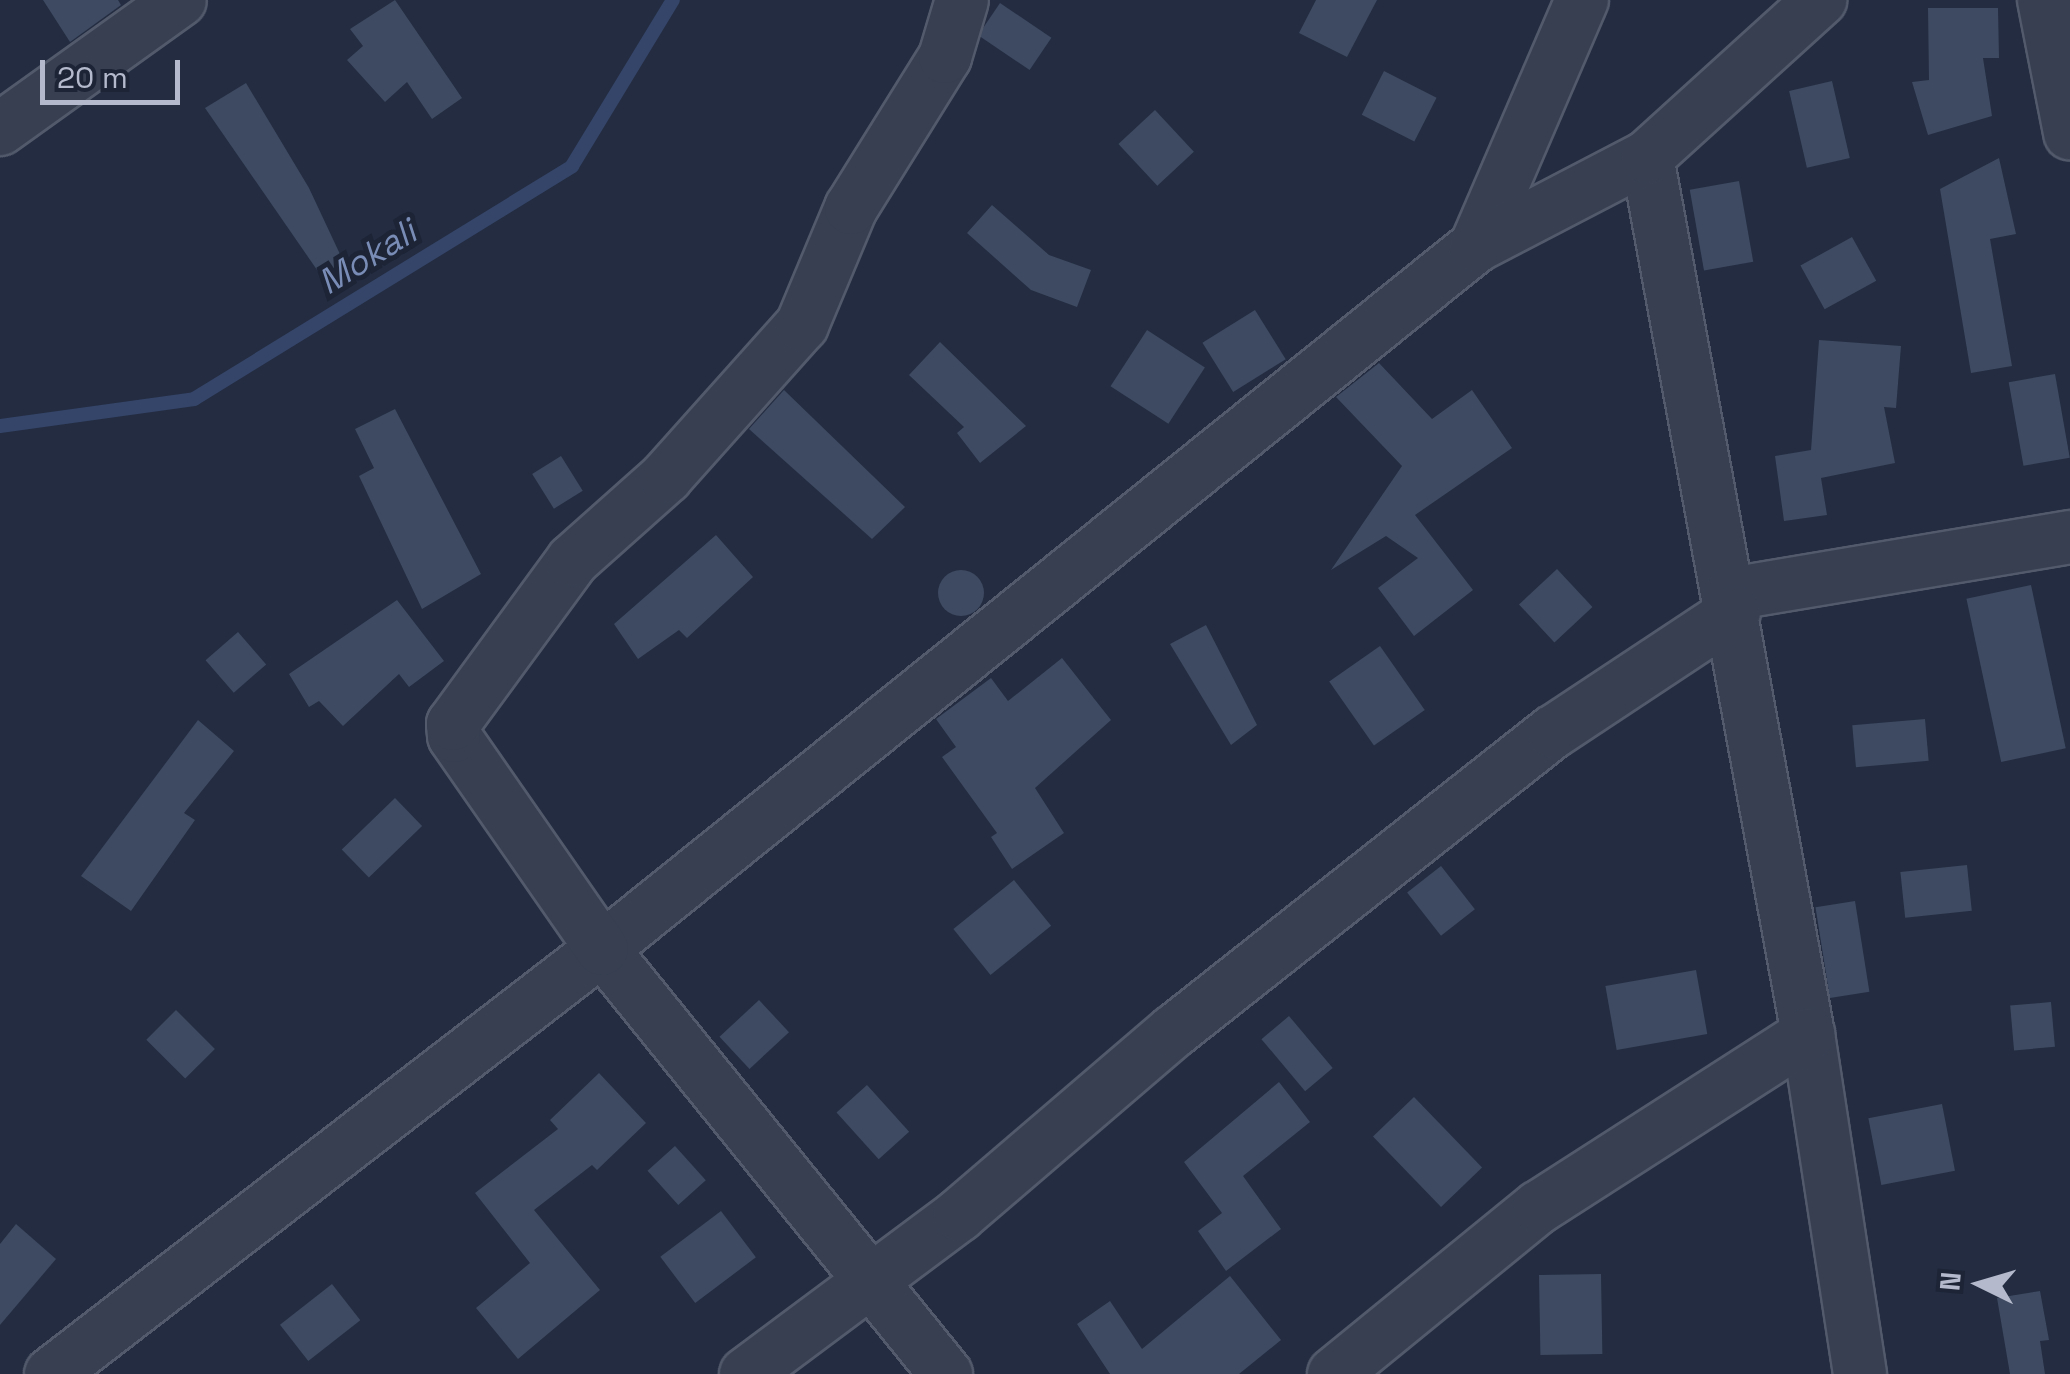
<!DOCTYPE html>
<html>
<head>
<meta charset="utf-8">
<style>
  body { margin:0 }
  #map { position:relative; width:2070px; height:1374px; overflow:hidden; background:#232c41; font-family:"Space Grotesk",sans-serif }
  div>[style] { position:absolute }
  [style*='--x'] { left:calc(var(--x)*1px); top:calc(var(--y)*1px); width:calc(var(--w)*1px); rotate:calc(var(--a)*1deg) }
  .stream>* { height:14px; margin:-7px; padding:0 7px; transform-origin:7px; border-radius:7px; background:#354569 }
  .building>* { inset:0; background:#3e4a61; transform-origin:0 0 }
  .round { border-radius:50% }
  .roads { filter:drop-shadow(2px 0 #525a6b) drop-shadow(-2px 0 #525a6b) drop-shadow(0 2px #525a6b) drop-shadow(0 -2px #525a6b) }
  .street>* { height:52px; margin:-26px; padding:0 26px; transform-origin:26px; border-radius:26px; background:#373f51 }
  span { translate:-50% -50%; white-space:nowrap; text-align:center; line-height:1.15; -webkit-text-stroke:10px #1c2436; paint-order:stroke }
  .water-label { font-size:35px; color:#798cb5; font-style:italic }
  .north { position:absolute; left:1930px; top:1234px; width:100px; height:100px; -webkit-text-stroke:8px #1c2436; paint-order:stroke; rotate:275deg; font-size:28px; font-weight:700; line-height:40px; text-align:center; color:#b4bacb }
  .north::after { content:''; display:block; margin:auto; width:35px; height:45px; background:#b4bacb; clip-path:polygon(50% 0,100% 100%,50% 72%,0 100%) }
  .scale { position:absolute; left:40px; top:60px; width:140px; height:45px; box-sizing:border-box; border:5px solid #b4bacb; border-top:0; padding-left:12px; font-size:30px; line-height:35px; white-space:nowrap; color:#b4bacb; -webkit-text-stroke:8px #1c2436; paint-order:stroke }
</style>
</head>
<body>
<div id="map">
  <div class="stream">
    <i style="--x:0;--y:426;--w:196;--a:-7.9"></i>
    <i style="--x:194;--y:399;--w:444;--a:-31.6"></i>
    <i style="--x:572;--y:166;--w:194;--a:-58.7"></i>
  </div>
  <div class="building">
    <i style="clip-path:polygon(43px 0,118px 0,121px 5px,70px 42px)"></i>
    <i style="clip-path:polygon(395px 0,462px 98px,432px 119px,407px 82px,385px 102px,347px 60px,363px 46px,350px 29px)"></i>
    <i style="clip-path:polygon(1316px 0,1377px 0,1347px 57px,1299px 33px)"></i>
    <i style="left:1000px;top:3px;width:62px;height:39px;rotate:34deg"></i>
    <i style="clip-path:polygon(1928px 8px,1998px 8px,1999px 58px,1983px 58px,1992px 116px,1928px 135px,1912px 82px,1929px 80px)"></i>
    <i style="left:1384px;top:71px;width:59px;height:49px;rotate:27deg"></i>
    <i style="left:1832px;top:81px;width:79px;height:44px;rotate:77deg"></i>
    <i style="clip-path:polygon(246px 83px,309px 188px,346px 267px,324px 280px,205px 108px)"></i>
    <i style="left:1155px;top:110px;width:57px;height:50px;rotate:47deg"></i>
    <i style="clip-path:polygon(1999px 158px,2016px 234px,1990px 239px,2012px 366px,1971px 373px,1940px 189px)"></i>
    <i style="left:1739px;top:181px;width:82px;height:50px;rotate:80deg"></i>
    <i style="clip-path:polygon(992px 205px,1049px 255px,1091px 270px,1077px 307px,1031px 290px,967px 233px)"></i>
    <i style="left:1852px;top:237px;width:50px;height:59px;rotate:61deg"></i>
    <i style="left:1255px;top:310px;width:58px;height:62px;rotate:58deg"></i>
    <i style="left:1147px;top:330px;width:69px;height:67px;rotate:33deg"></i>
    <i style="clip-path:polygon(1819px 340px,1901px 346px,1896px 408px,1884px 407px,1895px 463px,1821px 478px,1827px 515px,1784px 521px,1775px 456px,1811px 450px)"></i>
    <i style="clip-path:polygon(940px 342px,1026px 426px,980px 463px,957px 433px,964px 427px,909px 375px)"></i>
    <i style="clip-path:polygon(1379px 363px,1432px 419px,1472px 390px,1512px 448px,1415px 515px,1473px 590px,1414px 636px,1378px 588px,1418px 558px,1386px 536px,1331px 570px,1402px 466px,1336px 397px)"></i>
    <i style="left:2055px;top:374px;width:85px;height:47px;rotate:80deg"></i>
    <i style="clip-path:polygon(784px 390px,905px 507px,872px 539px,749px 429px)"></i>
    <i style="clip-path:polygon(395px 409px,481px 574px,422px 609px,359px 476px,374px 468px,355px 429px)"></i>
    <i style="left:561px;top:456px;width:41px;height:34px;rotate:58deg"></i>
    <i style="clip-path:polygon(716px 535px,753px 577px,687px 638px,679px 630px,638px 659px,614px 624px)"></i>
    <i style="left:1557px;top:569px;width:52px;height:52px;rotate:47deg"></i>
    <i class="round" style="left:938px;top:570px;width:46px;height:46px"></i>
    <i style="left:2031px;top:585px;width:167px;height:66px;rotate:78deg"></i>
    <i style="clip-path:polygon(397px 600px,444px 661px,409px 687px,399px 674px,343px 726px,319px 701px,309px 707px,289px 674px)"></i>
    <i style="clip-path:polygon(1206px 625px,1257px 725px,1231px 745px,1170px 644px)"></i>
    <i style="left:238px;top:632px;width:43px;height:43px;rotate:49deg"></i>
    <i style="left:1380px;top:646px;width:78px;height:62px;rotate:55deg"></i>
    <i style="clip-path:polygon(1062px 658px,1111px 720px,1035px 788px,1064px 833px,1012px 869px,991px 837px,997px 833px,942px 757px,956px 747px,936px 719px,991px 678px,1008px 701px)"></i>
    <i style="left:1925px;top:719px;width:42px;height:73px;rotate:85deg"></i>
    <i style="clip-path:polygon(198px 720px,234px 751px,184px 813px,195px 820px,131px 911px,81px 876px)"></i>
    <i style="left:395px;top:798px;width:39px;height:74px;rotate:46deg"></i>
    <i style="left:1967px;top:865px;width:46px;height:67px;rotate:84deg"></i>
    <i style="left:1441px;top:866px;width:55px;height:43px;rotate:52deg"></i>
    <i style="left:1014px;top:880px;width:59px;height:78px;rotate:51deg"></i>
    <i style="left:1855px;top:901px;width:92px;height:40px;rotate:81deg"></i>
    <i style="left:1696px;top:970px;width:65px;height:92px;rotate:80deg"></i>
    <i style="left:759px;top:1000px;width:44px;height:54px;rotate:47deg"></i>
    <i style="left:2051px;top:1002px;width:45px;height:41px;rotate:85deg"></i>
    <i style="left:176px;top:1010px;width:55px;height:42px;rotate:45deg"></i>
    <i style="left:1289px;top:1016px;width:68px;height:36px;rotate:50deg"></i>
    <i style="clip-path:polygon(599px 1073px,646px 1123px,597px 1170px,592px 1165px,534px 1210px,600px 1290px,518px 1359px,476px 1308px,530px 1263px,475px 1193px,558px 1129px,550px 1120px)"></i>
    <i style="clip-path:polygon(1279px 1082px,1310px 1122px,1243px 1176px,1281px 1229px,1226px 1271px,1198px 1231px,1222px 1213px,1184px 1162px)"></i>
    <i style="left:867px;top:1085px;width:63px;height:41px;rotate:48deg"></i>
    <i style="left:1414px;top:1097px;width:98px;height:57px;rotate:46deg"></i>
    <i style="left:1942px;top:1104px;width:68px;height:75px;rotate:79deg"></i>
    <i style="left:675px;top:1146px;width:46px;height:37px;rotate:48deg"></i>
    <i style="left:721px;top:1211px;width:58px;height:76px;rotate:53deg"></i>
    <i style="clip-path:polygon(16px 1224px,56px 1259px,0 1325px,0 1244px)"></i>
    <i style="left:1601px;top:1274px;width:80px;height:62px;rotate:89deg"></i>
    <i style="clip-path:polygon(1230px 1276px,1281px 1340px,1239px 1374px,1110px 1374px,1077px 1324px,1110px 1301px,1142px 1349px)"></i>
    <i style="left:332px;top:1284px;width:46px;height:66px;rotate:52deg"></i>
    <i style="clip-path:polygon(2040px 1291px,2049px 1340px,2040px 1341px,2045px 1374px,2010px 1374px,1997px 1298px)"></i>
  </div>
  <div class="roads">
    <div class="street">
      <i style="--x:2044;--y:0;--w:136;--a:78.9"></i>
      <i style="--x:0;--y:129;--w:221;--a:-35.6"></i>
      <i style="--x:1647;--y:157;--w:892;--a:79.6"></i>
      <i style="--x:1808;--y:1034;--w:344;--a:81.3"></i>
      <i style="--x:1476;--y:246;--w:268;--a:-66.7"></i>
      <i style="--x:1730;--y:594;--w:345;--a:-9.5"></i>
      <i style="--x:51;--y:1374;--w:696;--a:-37.64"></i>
      <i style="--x:602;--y:949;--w:1122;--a:-38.81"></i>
      <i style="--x:1476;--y:246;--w:193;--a:-27.5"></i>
      <i style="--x:1647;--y:157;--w:234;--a:-42.2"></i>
      <i style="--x:746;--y:1374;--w:266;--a:-36.7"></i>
      <i style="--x:959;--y:1215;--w:283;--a:-40.6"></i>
      <i style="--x:1174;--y:1031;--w:483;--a:-38.3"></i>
      <i style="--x:1553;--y:732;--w:217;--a:-33.5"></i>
      <i style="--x:946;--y:1374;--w:547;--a:-128.99"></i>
      <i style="--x:602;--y:949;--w:259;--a:-124.8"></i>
      <i style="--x:454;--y:736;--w:12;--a:-95"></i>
      <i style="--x:453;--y:724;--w:203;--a:-53.8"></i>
      <i style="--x:573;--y:560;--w:125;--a:-41.7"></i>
      <i style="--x:666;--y:477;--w:204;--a:-48.2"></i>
      <i style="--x:802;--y:325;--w:127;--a:-67.3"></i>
      <i style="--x:851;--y:208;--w:178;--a:-58.1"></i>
      <i style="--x:945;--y:57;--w:59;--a:-73.4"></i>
      <i style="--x:1334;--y:1374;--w:264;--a:-39.2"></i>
      <i style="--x:1539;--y:1207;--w:320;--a:-32.7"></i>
    </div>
  </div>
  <div class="water-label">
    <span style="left:367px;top:257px;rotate:-32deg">Mokali</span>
  </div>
  <div class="north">N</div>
  <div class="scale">20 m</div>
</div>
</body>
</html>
